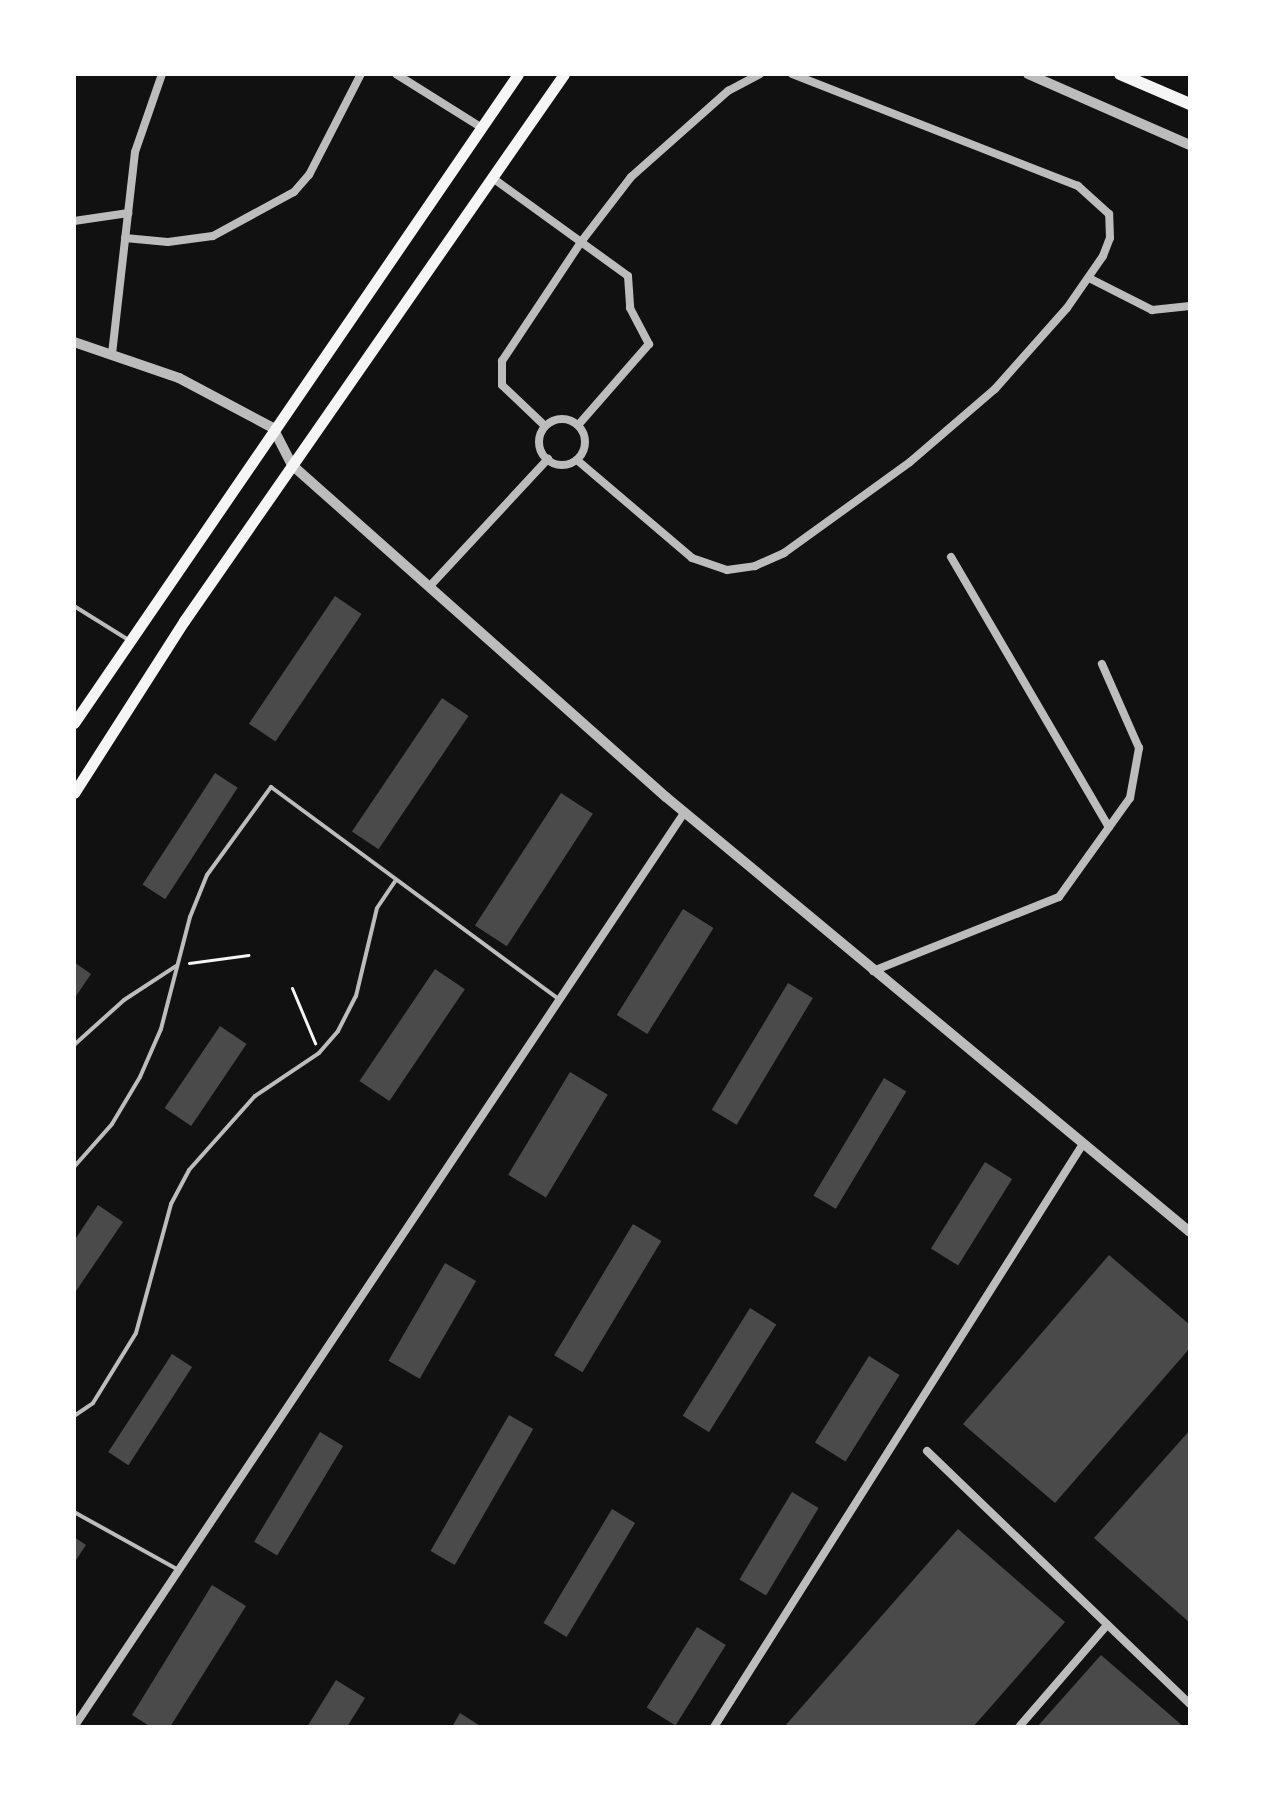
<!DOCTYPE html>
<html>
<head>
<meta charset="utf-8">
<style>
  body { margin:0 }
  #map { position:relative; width:1264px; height:1801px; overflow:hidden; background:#111; font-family:Figtree,sans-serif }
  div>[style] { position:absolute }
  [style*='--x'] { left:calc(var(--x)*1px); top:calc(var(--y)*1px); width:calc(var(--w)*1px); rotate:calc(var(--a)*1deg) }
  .building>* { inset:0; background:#4a4a4a; transform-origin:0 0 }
  .path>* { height:3px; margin:-1.5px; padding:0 1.5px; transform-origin:1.5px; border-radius:1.5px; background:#f5f5f5 }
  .service>* { height:4px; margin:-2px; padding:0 2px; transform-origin:2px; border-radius:2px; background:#bcbcbc }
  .minor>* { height:8px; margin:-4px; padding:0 4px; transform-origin:4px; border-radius:4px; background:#bcbcbc }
  .minor>.ring { margin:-4px; padding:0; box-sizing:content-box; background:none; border:8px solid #bcbcbc; border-radius:50% }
  .tertiary>* { height:10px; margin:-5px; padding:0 5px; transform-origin:5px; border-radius:5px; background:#bcbcbc }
  .secondary>* { height:11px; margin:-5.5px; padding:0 5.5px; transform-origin:5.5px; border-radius:5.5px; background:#f5f5f5 }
  .primary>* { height:12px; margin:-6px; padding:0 6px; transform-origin:6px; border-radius:6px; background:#f5f5f5 }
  span { translate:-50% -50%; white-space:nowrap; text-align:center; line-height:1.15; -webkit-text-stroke:6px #fff; paint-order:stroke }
  .frame { position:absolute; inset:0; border:76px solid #fff; pointer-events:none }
</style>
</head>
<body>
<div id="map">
  <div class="building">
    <i style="left:335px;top:596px;width:32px;height:154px;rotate:34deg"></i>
    <i style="left:442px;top:698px;width:32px;height:161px;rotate:34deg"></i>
    <i style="left:215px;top:773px;width:27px;height:133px;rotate:33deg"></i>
    <i style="left:561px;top:793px;width:38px;height:158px;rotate:33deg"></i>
    <i style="left:683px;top:909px;width:36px;height:125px;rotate:32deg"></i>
    <i style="clip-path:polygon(74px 962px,91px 974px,74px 999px)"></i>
    <i style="left:435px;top:969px;width:36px;height:135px;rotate:34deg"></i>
    <i style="left:788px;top:983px;width:29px;height:148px;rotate:31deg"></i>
    <i style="left:220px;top:1026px;width:32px;height:99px;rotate:34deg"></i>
    <i style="left:570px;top:1072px;width:44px;height:120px;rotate:31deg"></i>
    <i style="left:884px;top:1078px;width:26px;height:137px;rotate:31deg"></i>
    <i style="left:985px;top:1162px;width:32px;height:102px;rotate:32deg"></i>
    <i style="clip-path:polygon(98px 1205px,123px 1222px,74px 1294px,74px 1241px)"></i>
    <i style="left:633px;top:1224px;width:33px;height:153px;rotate:31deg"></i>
    <i style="clip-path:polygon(1109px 1255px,1190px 1325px,1190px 1348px,1055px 1503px,963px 1424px)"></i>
    <i style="left:445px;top:1263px;width:36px;height:113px;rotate:30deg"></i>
    <i style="left:750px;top:1308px;width:31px;height:127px;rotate:32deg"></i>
    <i style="left:172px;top:1354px;width:24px;height:117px;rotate:33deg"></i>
    <i style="left:869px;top:1356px;width:36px;height:102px;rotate:32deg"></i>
    <i style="left:509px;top:1415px;width:28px;height:157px;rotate:30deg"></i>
    <i style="clip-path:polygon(1190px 1430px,1190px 1623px,1094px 1538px)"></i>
    <i style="left:320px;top:1432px;width:27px;height:128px;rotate:31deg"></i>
    <i style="left:792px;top:1492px;width:31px;height:102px;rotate:31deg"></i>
    <i style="left:612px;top:1509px;width:27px;height:133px;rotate:31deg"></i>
    <i style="clip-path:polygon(958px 1529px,1065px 1622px,973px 1727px,784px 1727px)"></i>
    <i style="clip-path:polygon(74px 1537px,86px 1545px,74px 1563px)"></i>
    <i style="clip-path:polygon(212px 1585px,246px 1606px,170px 1727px,151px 1727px,132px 1715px)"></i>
    <i style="left:697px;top:1627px;width:34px;height:95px;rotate:32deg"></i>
    <i style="clip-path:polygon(1101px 1655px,1184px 1727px,1037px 1727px)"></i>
    <i style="clip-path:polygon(336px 1680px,365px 1698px,347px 1727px,307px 1727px)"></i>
    <i style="clip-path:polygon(460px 1713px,482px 1727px,452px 1727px)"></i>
  </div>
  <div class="path">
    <i style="--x:189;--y:963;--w:60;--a:-7.7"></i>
    <i style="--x:292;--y:988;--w:60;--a:67.3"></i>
  </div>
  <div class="service">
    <i style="--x:74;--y:606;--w:62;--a:31.9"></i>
    <i style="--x:74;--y:1045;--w:67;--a:-42"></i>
    <i style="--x:124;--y:1000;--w:62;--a:-33.2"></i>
    <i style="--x:74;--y:1167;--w:57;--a:-48.5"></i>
    <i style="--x:112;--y:1124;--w:55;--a:-59.2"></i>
    <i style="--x:140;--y:1077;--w:52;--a:-66.4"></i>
    <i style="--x:161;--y:1029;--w:116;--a:-75.5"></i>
    <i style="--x:190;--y:917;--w:45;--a:-68"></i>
    <i style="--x:207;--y:875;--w:109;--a:-54"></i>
    <i style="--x:271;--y:787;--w:358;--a:36.4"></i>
    <i style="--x:74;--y:1416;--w:23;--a:-34"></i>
    <i style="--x:93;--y:1403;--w:82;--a:-58.4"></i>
    <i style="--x:136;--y:1333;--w:134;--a:-74.8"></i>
    <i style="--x:171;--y:1204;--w:38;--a:-62"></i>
    <i style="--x:189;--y:1170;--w:99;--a:-48.3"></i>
    <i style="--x:255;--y:1096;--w:77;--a:-33.9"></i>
    <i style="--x:319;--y:1053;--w:29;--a:-49"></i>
    <i style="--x:338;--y:1031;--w:39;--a:-63"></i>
    <i style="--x:356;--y:996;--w:90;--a:-76.6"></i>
    <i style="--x:377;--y:908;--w:34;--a:-56"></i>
    <i style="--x:74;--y:1512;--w:118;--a:29"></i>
  </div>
  <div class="minor">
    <i style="--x:396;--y:74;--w:102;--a:32.1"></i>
    <i style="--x:494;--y:179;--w:165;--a:35.9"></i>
    <i style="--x:628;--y:276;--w:32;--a:86"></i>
    <i style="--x:630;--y:308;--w:41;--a:62.2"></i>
    <i style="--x:649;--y:344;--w:108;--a:131.2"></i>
    <i style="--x:74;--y:221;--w:55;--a:-8.4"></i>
    <i style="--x:125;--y:238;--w:43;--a:5.3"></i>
    <i style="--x:168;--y:242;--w:45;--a:-7.6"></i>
    <i style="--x:213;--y:236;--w:92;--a:-28.5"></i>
    <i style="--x:294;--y:192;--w:23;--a:-49"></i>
    <i style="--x:309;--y:175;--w:114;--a:-62.8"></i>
    <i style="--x:1089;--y:278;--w:71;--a:26.9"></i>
    <i style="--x:1152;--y:310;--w:38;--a:-6"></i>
    <i style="--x:112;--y:354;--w:203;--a:-83.5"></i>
    <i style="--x:135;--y:152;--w:83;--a:-70.9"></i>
    <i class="ring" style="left:539px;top:419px;width:38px;height:38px"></i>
    <i style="--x:545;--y:426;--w:59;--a:-136.4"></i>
    <i style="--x:502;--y:385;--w:24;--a:-90"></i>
    <i style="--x:502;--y:361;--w:143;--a:-56.4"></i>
    <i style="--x:581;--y:242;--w:82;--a:-52.4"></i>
    <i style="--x:631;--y:177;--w:130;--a:-41.6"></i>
    <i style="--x:728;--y:91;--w:36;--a:-28"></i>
    <i style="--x:577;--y:460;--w:151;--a:40.4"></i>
    <i style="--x:692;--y:558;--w:37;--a:19"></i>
    <i style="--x:727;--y:570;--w:28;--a:-8"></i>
    <i style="--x:755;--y:566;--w:32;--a:-24"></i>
    <i style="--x:784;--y:553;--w:155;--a:-35.8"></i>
    <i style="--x:910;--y:462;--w:112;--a:-40.7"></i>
    <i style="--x:995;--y:389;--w:108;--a:-48.4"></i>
    <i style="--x:1067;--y:308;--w:63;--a:-55.3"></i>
    <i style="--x:1103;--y:256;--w:19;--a:-69"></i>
    <i style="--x:1110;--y:238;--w:24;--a:-92"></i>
    <i style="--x:1109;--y:214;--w:42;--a:-137.9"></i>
    <i style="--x:1078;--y:186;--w:307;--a:-158.6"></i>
    <i style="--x:951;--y:557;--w:313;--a:59.7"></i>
    <i style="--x:429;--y:587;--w:175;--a:-47.1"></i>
    <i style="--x:873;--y:971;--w:200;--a:-21.7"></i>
    <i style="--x:1059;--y:897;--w:122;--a:-54.4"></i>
    <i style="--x:1130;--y:798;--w:51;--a:-79.8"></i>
    <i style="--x:1139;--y:748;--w:92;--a:-113.8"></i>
    <i style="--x:927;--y:1451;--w:365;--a:43.9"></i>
    <i style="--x:74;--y:1727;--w:1099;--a:-56.28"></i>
    <i style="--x:714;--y:1727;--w:690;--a:-57.67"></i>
    <i style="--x:1019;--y:1727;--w:135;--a:-49.2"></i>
  </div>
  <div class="tertiary">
    <i style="--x:1028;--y:74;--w:177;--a:23.7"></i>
    <i style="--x:74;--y:342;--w:111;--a:18.9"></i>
    <i style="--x:179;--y:378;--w:106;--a:28"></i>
    <i style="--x:273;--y:428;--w:42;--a:62.8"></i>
    <i style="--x:292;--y:465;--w:500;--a:41.6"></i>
    <i style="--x:666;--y:797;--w:681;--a:39.7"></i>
  </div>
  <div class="secondary">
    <i style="--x:74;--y:723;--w:786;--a:-55.62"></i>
    <i style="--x:74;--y:793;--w:204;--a:-57.4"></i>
    <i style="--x:184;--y:621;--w:666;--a:-55.21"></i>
  </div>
  <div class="primary">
    <i style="--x:1120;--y:74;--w:76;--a:23.2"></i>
  </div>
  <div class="frame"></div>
</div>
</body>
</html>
